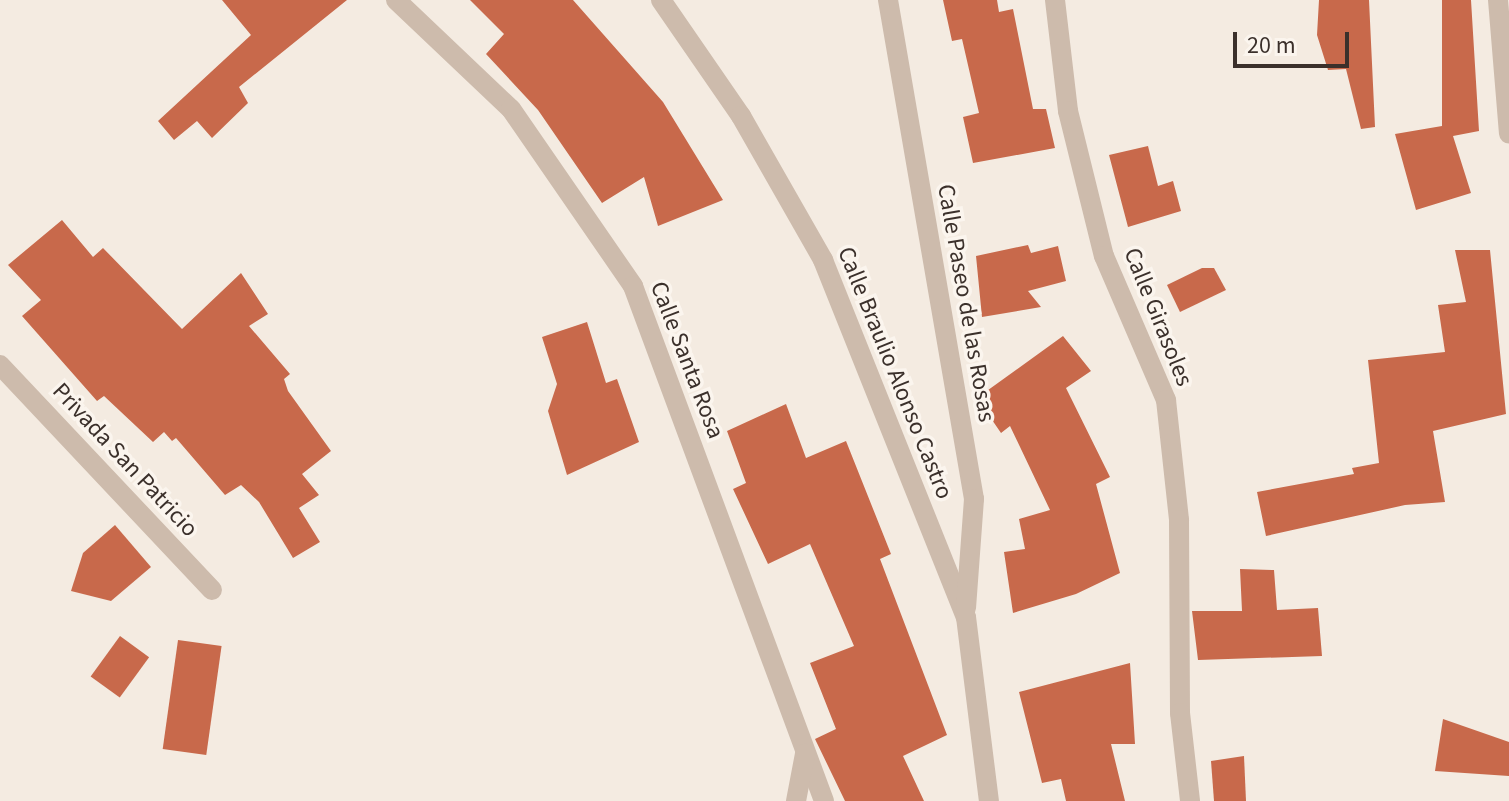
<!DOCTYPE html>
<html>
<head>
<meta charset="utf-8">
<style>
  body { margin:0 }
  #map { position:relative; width:1509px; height:801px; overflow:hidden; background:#f4ebe1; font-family:"Source Sans 3",sans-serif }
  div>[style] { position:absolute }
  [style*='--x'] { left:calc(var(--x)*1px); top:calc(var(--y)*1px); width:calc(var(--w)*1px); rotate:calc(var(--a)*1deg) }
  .building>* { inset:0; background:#c8694b; transform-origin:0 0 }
  .minor>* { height:20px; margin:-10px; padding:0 10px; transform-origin:10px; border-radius:10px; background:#cdbbac }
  span { translate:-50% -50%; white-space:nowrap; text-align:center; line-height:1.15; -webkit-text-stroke:7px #fbf5ee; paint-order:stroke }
  .street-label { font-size:24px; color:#3b302b }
  .scale { position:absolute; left:1233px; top:32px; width:116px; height:36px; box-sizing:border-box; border:4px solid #3b302b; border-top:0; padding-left:10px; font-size:24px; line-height:28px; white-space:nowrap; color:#3b302b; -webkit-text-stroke:6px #fbf5ee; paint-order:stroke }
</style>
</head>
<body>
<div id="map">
  <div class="building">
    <i style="clip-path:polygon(222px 0,347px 0,239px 87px,248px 103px,212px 138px,197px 121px,174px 140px,158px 121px,251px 35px)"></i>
    <i style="clip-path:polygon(470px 0,573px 0,663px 102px,723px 200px,658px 226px,644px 177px,602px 203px,538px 110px,486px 54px,504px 34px)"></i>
    <i style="clip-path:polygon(943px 0,997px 0,999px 12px,1013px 9px,1033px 109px,1046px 109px,1055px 148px,973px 163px,963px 117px,979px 113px,962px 39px,952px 41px)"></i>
    <i style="clip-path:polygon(1319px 0,1369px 0,1375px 127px,1361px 129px,1346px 69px,1328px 70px,1317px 35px)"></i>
    <i style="clip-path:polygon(1442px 0,1471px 0,1479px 131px,1453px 136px,1471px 193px,1416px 210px,1395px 134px,1442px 126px)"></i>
    <i style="clip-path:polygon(1148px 146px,1158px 186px,1173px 181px,1181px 211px,1128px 227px,1109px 155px)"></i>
    <i style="clip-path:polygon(62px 220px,93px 257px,103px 248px,182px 329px,241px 273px,268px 314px,249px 326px,290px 374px,284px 379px,288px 391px,331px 451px,302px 474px,319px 495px,299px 508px,320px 542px,293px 558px,259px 502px,241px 485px,225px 495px,176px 438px,172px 441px,164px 432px,153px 442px,104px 396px,97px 401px,22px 316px,41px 300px,8px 265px)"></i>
    <i style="clip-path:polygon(1028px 245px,1031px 253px,1058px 246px,1066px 281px,1028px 291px,1041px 307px,982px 317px,976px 256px)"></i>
    <i style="clip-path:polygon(1455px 250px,1490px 250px,1506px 414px,1433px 431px,1445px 502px,1405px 505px,1266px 536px,1257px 492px,1354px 474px,1352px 468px,1379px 463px,1368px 360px,1445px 352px,1438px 305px,1466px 302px)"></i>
    <i style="clip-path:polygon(1202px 268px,1214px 268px,1226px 290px,1180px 312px,1167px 285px)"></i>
    <i style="clip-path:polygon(587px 322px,606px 383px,617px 379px,639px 442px,567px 475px,548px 411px,557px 384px,542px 337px)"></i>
    <i style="clip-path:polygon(1063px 336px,1091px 371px,1066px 388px,1110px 477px,1096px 484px,1120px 573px,1076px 594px,1013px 613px,1004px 552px,1025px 549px,1019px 519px,1050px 510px,1010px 426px,1001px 433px,977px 398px)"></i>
    <i style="clip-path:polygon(786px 404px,806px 458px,846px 441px,891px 554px,880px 559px,947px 735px,903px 756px,924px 801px,845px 801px,815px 739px,836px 729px,810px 663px,854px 646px,810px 544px,768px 564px,733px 489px,746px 483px,727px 431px)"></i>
    <i style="clip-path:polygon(115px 525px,151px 567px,111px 601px,71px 591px,83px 553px)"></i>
    <i style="clip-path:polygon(1240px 569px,1274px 570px,1277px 610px,1318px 608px,1322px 656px,1198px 660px,1192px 611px,1242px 611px)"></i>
    <i style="left:120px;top:636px;width:36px;height:50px;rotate:36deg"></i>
    <i style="left:178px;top:640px;width:44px;height:110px;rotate:8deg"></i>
    <i style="clip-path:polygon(1130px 663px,1135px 744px,1111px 744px,1125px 801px,1066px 801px,1061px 779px,1042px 783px,1019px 692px)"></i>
    <i style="clip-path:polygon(1443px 719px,1509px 742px,1509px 776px,1435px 771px)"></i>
    <i style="clip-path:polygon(1244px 756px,1246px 801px,1214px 801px,1211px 761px)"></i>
  </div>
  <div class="minor">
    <i style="--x:396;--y:0;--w:158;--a:43.5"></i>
    <i style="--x:511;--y:109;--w:215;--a:55.4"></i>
    <i style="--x:633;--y:286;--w:549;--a:69.65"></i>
    <i style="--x:661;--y:0;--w:141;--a:55.4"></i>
    <i style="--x:741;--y:116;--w:166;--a:60.3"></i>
    <i style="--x:823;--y:260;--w:385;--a:68.2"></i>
    <i style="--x:966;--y:617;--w:185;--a:82.9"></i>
    <i style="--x:888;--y:0;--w:506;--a:80.22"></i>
    <i style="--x:974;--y:499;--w:109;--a:94.2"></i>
    <i style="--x:1055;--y:0;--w:112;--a:83.3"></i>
    <i style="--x:1068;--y:111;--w:149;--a:76.1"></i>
    <i style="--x:1104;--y:256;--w:157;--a:66.7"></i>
    <i style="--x:1166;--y:400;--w:121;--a:83.8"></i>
    <i style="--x:1179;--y:520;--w:193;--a:89.7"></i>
    <i style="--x:1180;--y:713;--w:89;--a:83.5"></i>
    <i style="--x:1498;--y:0;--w:134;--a:85.3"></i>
    <i style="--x:0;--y:365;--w:309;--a:46.7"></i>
    <i style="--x:796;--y:801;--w:48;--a:-79.2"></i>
  </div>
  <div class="street-label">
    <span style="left:966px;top:303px;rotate:80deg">Calle Paseo de las Rosas</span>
    <span style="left:1158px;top:317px;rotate:68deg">Calle Girasoles</span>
    <span style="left:687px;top:360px;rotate:69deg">Calle Santa Rosa</span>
    <span style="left:895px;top:373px;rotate:68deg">Calle Braulio Alonso Castro</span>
    <span style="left:125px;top:460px;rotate:47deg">Privada San Patricio</span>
  </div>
  <div class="scale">20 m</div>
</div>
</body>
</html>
